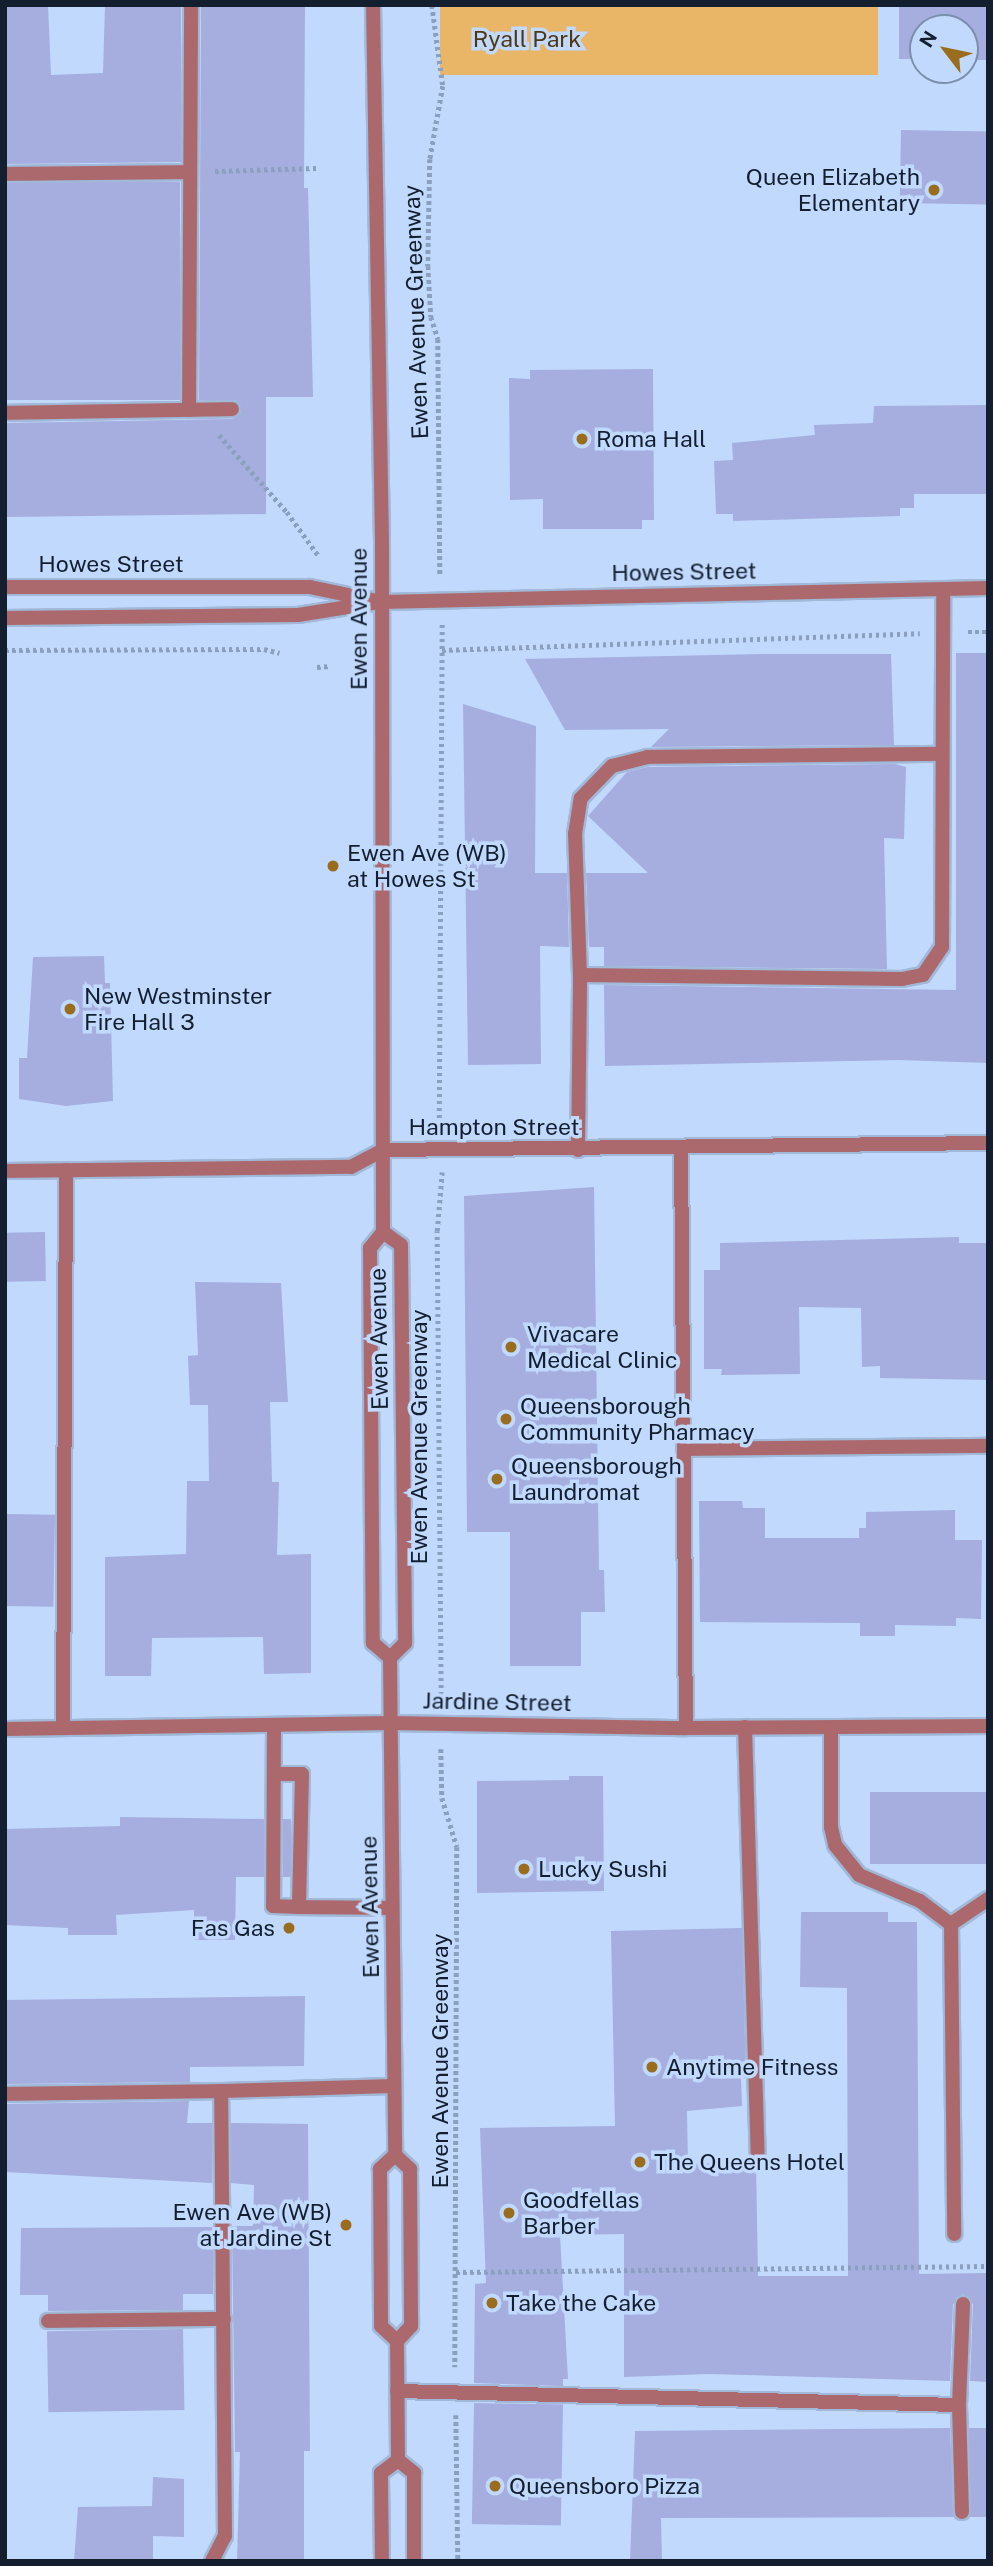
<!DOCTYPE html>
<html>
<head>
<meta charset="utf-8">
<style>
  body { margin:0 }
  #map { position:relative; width:993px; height:2566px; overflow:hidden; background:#c0d9fd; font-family:"Public Sans",sans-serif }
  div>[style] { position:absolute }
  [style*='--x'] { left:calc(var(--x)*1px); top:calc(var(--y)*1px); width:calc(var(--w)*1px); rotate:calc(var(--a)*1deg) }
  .green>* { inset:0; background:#e9b567; transform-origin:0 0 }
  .building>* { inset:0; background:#a5aedf; transform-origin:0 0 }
  .path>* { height:4.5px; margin-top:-2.25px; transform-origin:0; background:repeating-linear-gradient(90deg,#8ba0be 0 3.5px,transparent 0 7px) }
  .roads { filter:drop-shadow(2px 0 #a1b8d8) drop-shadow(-2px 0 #a1b8d8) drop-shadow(0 2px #a1b8d8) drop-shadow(0 -2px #a1b8d8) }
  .service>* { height:14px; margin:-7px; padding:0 7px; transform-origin:7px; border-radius:7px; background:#ab696d }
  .minor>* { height:14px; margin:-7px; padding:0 7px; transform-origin:7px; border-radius:7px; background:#ab696d }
  .tertiary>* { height:14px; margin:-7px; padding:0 7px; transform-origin:7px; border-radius:7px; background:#ab696d }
  .dots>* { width:19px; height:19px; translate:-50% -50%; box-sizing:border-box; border:4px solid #c0d9fd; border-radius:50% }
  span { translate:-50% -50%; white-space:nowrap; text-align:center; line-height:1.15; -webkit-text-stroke:7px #c0d9fd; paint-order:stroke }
  .park-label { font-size:23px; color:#4f3710 }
  .poi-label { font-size:23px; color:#131f2f }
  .right { translate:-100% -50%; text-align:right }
  .left { translate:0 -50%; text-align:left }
  .street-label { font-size:23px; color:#131f2f }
  .frame { position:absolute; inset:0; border:7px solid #131f2f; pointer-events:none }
  .north { position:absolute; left:909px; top:14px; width:70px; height:70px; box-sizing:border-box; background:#c0d9fd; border:2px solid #7b8fab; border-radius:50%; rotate:302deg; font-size:19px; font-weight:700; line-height:28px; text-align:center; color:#131f2f }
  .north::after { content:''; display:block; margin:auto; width:24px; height:32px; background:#9a6c1d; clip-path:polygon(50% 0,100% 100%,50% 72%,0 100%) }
</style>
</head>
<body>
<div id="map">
  <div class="green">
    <i style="left:440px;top:5px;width:438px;height:70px"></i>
  </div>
  <div class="building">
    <i style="clip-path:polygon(5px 5px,48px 5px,51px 75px,103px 73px,105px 5px,181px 5px,181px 162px,5px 164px)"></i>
    <i style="clip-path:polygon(201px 5px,305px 5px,304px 188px,308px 188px,313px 397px,266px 397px,266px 514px,5px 517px,5px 423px,232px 419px,241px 413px,236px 400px,199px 400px)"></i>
    <i style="clip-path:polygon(899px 5px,988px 5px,988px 60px,965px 60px,965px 28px,923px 28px,923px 59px,899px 59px)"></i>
    <i style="left:901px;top:130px;width:87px;height:73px;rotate:1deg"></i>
    <i style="left:180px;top:182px;width:218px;height:175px;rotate:90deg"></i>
    <i style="clip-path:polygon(653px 369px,654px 520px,642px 520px,642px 529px,543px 529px,543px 499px,510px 500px,509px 378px,530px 379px,530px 370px)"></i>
    <i style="clip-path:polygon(988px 405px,988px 494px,914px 494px,914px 508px,900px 508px,900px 516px,733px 521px,733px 514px,716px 514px,714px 461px,733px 460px,732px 443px,815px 435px,814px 425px,873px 423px,874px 406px)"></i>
    <i style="clip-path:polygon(956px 653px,988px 653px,988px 1063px,899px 1060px,605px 1066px,604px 985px,956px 990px)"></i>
    <i style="clip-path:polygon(763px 654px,891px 654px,894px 745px,651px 747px,669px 729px,565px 730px,525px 659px)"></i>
    <i style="clip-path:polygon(463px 704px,536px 726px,535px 873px,567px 873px,569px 947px,540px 946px,541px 1064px,468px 1065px)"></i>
    <i style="clip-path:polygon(895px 764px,906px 767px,904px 839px,884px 838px,887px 969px,604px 966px,604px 947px,589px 947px,586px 873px,648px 873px,588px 816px,627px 772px,648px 767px)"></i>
    <i style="clip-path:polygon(104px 956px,105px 983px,110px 983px,113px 1101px,66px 1106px,19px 1099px,19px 1058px,27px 1058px,33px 957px)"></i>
    <i style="clip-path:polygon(594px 1187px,599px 1570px,604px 1570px,605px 1612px,581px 1612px,581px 1666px,510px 1666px,510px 1532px,467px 1532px,464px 1196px)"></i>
    <i style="left:45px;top:1232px;width:49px;height:40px;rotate:89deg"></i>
    <i style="clip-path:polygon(959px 1237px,959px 1243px,988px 1243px,988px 1380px,880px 1378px,880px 1366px,862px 1367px,861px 1308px,799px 1307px,800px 1374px,721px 1375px,722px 1369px,704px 1369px,704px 1270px,720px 1270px,720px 1243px)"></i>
    <i style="clip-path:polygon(195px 1282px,281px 1283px,288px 1402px,270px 1402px,272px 1482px,279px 1482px,277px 1555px,311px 1554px,311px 1673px,264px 1674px,263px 1637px,152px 1638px,151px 1676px,105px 1676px,105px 1557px,186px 1554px,187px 1481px,209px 1481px,208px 1405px,190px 1405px,188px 1356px,198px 1355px)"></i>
    <i style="clip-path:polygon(699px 1501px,742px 1501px,743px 1508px,765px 1508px,765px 1538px,859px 1538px,859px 1528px,866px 1528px,866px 1512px,955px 1510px,955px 1540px,982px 1540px,981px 1619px,956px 1618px,956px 1626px,895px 1625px,895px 1636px,860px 1636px,860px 1623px,700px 1622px)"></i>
    <i style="left:5px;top:1514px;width:50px;height:92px;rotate:1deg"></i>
    <i style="clip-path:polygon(569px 1776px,603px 1776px,604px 1891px,477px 1893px,477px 1781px,569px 1780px)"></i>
    <i style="left:988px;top:1792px;width:72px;height:118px;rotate:90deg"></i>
    <i style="clip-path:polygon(120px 1817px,264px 1819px,264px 1877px,236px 1877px,235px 1940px,194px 1940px,194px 1910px,116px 1915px,117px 1935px,68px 1935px,68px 1928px,5px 1925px,5px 1829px,120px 1826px)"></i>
    <i style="left:283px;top:1819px;width:8px;height:58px"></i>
    <i style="clip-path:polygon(801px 1912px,888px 1912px,888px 1922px,917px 1922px,919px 2274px,988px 2273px,988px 2382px,970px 2381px,973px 2304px,963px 2294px,953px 2304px,950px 2381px,709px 2374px,624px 2377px,624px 2234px,560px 2235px,568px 2379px,563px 2379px,563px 2386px,474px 2383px,475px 2284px,486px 2283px,480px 2128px,615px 2126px,611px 1931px,742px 1928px,746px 2078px,741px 2078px,742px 2106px,687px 2111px,688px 2164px,756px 2162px,758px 2276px,848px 2276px,847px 1988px,800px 1987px)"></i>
    <i style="clip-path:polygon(305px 1996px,304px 2066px,190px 2067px,190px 2082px,5px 2084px,5px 2000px)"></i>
    <i style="clip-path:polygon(189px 2101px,187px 2123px,212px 2123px,212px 2183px,5px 2172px,5px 2104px)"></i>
    <i style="clip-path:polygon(231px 2123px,308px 2124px,310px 2451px,304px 2451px,304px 2561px,237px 2561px,240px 2452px,235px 2452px,232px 2226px,253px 2226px,254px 2185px,231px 2183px)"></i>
    <i style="clip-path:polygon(213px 2227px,213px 2294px,183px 2294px,183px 2310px,48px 2311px,48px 2295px,20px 2295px,21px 2228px)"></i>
    <i style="left:183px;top:2329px;width:81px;height:136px;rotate:89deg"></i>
    <i style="left:474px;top:2403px;width:89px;height:121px;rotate:1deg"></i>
    <i style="clip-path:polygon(950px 2428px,954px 2517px,661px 2518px,662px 2561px,630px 2561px,635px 2431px)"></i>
    <i style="left:969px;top:2428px;width:19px;height:89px"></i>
    <i style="clip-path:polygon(153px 2477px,184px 2479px,184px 2537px,153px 2536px,153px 2561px,74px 2561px,78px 2507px,152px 2506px)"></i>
  </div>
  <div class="path">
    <i style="--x:432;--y:5;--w:82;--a:82.3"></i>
    <i style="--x:443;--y:86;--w:74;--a:100.1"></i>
    <i style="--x:430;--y:159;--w:107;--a:91.1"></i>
    <i style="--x:428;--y:266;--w:51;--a:86.6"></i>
    <i style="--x:431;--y:317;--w:23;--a:72"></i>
    <i style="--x:438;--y:339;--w:237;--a:89.5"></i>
    <i style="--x:215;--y:171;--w:101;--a:-1.7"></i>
    <i style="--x:219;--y:435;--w:103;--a:48.6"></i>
    <i style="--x:287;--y:512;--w:53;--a:54.2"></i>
    <i style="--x:968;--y:632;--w:20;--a:0"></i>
    <i style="--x:5;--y:650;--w:259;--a:-0.2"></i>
    <i style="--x:264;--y:649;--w:16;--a:14"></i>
    <i style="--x:442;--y:650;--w:478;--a:-2"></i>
    <i style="--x:317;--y:667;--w:13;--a:-4"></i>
    <i style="--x:439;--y:1125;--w:502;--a:-89.66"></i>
    <i style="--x:441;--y:1702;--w:471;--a:-90.5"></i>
    <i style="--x:437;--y:1231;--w:59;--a:-85.2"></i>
    <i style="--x:441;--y:1749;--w:49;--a:88.8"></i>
    <i style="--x:442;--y:1798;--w:51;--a:73"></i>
    <i style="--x:457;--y:1847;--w:520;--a:90.22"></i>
    <i style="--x:456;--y:2272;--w:532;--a:-0.65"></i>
    <i style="--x:456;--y:2415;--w:146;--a:89.2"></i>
  </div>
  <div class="roads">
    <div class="service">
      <i style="--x:681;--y:1148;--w:580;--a:89.51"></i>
      <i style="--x:684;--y:1449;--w:304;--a:-0.6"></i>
      <i style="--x:274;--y:1725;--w:181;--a:90.3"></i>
      <i style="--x:273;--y:1906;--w:26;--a:2"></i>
      <i style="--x:745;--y:1727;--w:426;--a:88.3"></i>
      <i style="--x:63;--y:1728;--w:558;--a:-89.69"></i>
      <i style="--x:274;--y:1774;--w:28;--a:0"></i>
      <i style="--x:302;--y:1774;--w:133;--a:91.3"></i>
      <i style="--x:299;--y:1907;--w:93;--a:0.6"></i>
    </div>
    <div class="minor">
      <i style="--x:5;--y:174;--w:184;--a:-0.6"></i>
      <i style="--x:189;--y:410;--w:405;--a:-89.7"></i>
      <i style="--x:5;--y:413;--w:227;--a:-1"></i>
      <i style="--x:382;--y:602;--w:606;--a:-1.32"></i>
      <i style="--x:580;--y:975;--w:141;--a:-92"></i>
      <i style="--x:575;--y:834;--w:36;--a:-81"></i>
      <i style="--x:581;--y:798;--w:45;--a:-45.9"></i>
      <i style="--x:612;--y:766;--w:36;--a:-14"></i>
      <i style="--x:647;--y:757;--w:294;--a:-0.6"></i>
      <i style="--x:578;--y:1150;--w:175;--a:-89.3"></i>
      <i style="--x:580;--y:975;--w:322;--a:0.7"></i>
      <i style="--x:902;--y:979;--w:21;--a:-11"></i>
      <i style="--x:923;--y:975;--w:34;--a:-56"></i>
      <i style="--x:942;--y:947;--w:358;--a:-89.8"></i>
      <i style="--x:5;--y:1171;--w:346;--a:-0.7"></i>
      <i style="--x:351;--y:1167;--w:36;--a:-28"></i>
      <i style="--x:383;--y:1150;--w:605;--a:-0.66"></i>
      <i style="--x:831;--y:1728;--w:99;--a:90"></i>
      <i style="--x:831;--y:1827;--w:18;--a:77"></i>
      <i style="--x:835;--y:1845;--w:38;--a:51"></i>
      <i style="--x:859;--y:1875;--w:66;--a:23.1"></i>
      <i style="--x:920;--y:1901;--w:39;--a:37"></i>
      <i style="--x:951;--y:1924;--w:310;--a:89.4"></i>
      <i style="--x:5;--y:1729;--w:385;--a:-0.9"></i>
      <i style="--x:390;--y:1723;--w:296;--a:1"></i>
      <i style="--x:686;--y:1728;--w:302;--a:-0.4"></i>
      <i style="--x:951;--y:1924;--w:45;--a:-34"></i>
      <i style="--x:5;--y:2094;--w:216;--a:-0.8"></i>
      <i style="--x:48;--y:2321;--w:176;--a:-0.7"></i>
      <i style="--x:397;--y:2391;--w:562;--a:1.43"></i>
      <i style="--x:959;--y:2405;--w:101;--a:-87.7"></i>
      <i style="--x:959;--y:2405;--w:107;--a:88.4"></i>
      <i style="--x:212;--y:2561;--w:28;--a:-63"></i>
      <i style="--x:225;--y:2536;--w:445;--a:-90.5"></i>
      <i style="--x:221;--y:2091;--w:173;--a:-1.7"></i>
    </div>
    <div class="tertiary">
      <i style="--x:373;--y:5;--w:535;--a:89.04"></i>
      <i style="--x:382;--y:540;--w:692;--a:89.92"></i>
      <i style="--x:383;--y:1232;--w:21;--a:129"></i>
      <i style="--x:370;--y:1248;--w:395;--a:89.6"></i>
      <i style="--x:373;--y:1643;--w:23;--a:41"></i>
      <i style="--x:5;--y:587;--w:305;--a:0"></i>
      <i style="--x:310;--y:587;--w:74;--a:11.8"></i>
      <i style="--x:5;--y:618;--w:293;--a:-0.6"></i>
      <i style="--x:298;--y:615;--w:77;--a:-9"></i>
      <i style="--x:383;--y:1232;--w:22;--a:36"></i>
      <i style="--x:401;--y:1245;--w:398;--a:89.4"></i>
      <i style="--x:405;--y:1643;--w:21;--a:135"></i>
      <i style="--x:390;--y:1658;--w:497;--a:89.4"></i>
      <i style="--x:395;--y:2155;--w:21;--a:137"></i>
      <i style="--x:380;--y:2169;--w:157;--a:89.6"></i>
      <i style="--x:381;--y:2326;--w:22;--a:43"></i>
      <i style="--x:397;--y:2341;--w:119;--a:89.5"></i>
      <i style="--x:398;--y:2460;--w:21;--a:39"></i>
      <i style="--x:414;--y:2473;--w:88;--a:90"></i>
      <i style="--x:395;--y:2155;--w:21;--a:43"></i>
      <i style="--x:410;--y:2169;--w:157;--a:89.6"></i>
      <i style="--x:411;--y:2326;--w:21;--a:133"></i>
      <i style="--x:382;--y:2561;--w:88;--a:-90.7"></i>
      <i style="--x:381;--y:2473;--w:21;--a:-37"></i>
    </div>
  </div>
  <div class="dots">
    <i style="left:934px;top:190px;background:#9a6c1d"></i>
    <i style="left:582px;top:439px;background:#9a6c1d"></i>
    <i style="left:333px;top:866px;background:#9a6c1d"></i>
    <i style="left:70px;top:1009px;background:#9a6c1d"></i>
    <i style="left:511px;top:1347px;background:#9a6c1d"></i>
    <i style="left:506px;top:1419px;background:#9a6c1d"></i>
    <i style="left:497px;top:1479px;background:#9a6c1d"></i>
    <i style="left:524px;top:1869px;background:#9a6c1d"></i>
    <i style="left:289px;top:1928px;background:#9a6c1d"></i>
    <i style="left:652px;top:2067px;background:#9a6c1d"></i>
    <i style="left:640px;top:2162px;background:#9a6c1d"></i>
    <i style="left:509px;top:2213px;background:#9a6c1d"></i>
    <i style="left:346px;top:2225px;background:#9a6c1d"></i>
    <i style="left:492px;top:2303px;background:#9a6c1d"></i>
    <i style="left:495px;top:2486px;background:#9a6c1d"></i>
  </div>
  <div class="park-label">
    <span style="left:527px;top:39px">Ryall Park</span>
  </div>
  <div class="poi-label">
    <span class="right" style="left:920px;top:190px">Queen Elizabeth<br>Elementary</span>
    <span class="left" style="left:596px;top:439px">Roma Hall</span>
    <span class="left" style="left:347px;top:866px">Ewen Ave (WB)<br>at Howes St</span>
    <span class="left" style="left:84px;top:1009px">New Westminster<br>Fire Hall 3</span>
    <span class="left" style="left:527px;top:1347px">Vivacare<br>Medical Clinic</span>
    <span class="left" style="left:520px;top:1419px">Queensborough<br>Community Pharmacy</span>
    <span class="left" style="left:511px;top:1479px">Queensborough<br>Laundromat</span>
    <span class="left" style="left:538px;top:1869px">Lucky Sushi</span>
    <span class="right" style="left:275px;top:1928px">Fas Gas</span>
    <span class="left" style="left:666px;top:2067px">Anytime Fitness</span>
    <span class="left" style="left:654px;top:2162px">The Queens Hotel</span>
    <span class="left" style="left:523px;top:2213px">Goodfellas<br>Barber</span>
    <span class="right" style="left:332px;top:2225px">Ewen Ave (WB)<br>at Jardine St</span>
    <span class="left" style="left:506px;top:2303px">Take the Cake</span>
    <span class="left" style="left:509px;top:2486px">Queensboro Pizza</span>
  </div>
  <div class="street-label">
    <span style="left:416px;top:312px;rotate:-92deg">Ewen Avenue Greenway</span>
    <span style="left:111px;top:564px">Howes Street</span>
    <span style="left:684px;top:572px;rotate:-1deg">Howes Street</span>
    <span style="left:359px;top:619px;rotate:-90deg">Ewen Avenue</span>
    <span style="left:494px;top:1127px">Hampton Street</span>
    <span style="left:379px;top:1339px;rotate:-91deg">Ewen Avenue</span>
    <span style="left:419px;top:1437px;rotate:-90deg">Ewen Avenue Greenway</span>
    <span style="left:497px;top:1702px;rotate:1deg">Jardine Street</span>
    <span style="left:370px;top:1907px;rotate:-91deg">Ewen Avenue</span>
    <span style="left:440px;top:2061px;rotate:-90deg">Ewen Avenue Greenway</span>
  </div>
  <div class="frame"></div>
  <div class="north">N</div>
</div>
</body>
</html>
